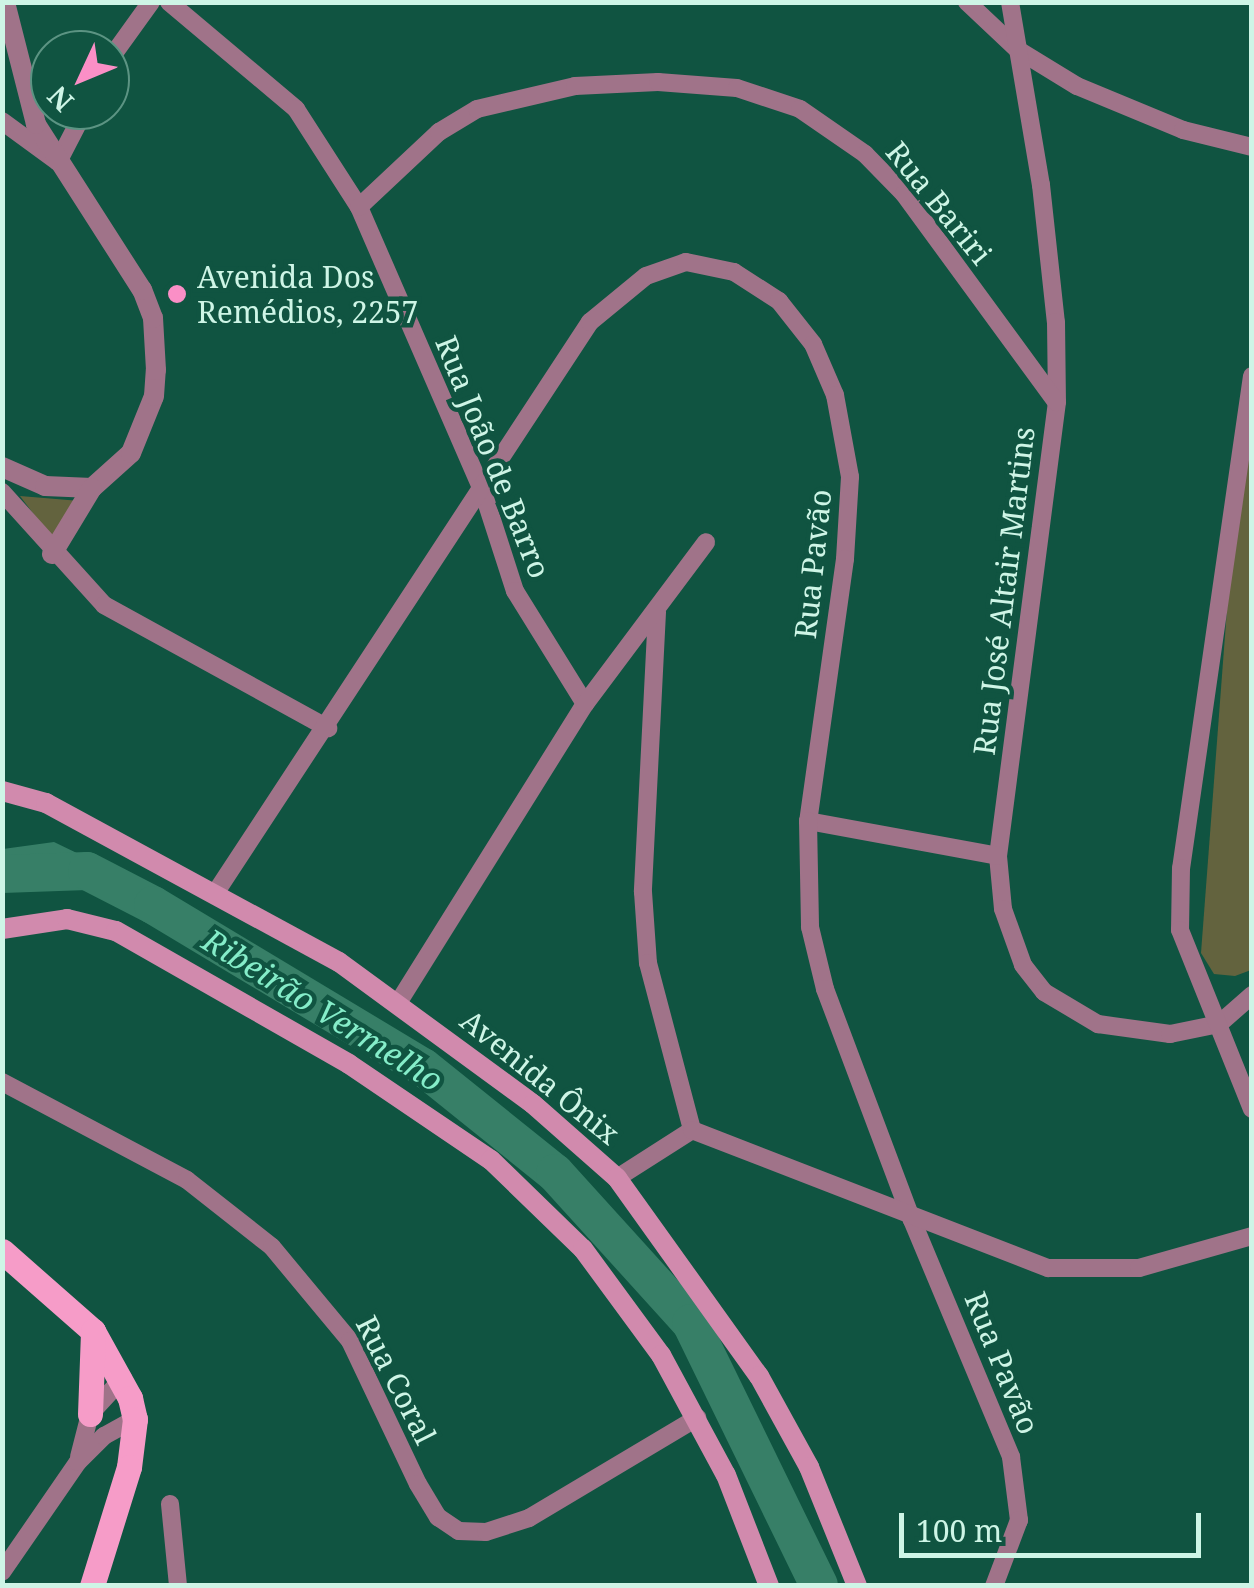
<!DOCTYPE html>
<html>
<head>
<meta charset="utf-8">
<style>
  body { margin:0 }
  #map { position:relative; width:1254px; height:1588px; overflow:hidden; background:#105441; font-family:"Noto Serif",serif }
  div>[style] { position:absolute }
  [style*='--x'] { left:calc(var(--x)*1px); top:calc(var(--y)*1px); width:calc(var(--w)*1px); rotate:calc(var(--a)*1deg) }
  .green>* { inset:0; background:#63633e }
  .water>* { inset:0; background:#377f67 }
  .river>* { height:38px; margin:-19px; padding:0 19px; transform-origin:19px; border-radius:19px; background:#377f67 }
  .minor>* { height:18px; margin:-9px; padding:0 9px; transform-origin:9px; border-radius:9px; background:#a07389 }
  .tertiary>* { height:20px; margin:-10px; padding:0 10px; transform-origin:10px; border-radius:10px; background:#a07389 }
  .secondary>* { height:20px; margin:-10px; padding:0 10px; transform-origin:10px; border-radius:10px; background:#d18aad }
  .primary>* { height:25px; margin:-12.5px; padding:0 12.5px; transform-origin:12.5px; border-radius:12.5px; background:#f69cc8 }
  .dots>* { width:28px; height:28px; translate:-50% -50%; box-sizing:border-box; border:5px solid #105441; border-radius:50% }
  span { translate:-50% -50%; white-space:nowrap; text-align:center; line-height:1.15; -webkit-text-stroke:9px #105441; paint-order:stroke }
  .street-label { font-size:30px; color:#cef5e6 }
  .poi-label { font-size:30px; color:#cef5e6 }
  .left { translate:0 -50%; text-align:left }
  .water-label { font-size:32px; color:#85edc9; font-style:italic }
  .frame { position:absolute; inset:0; border:5px solid #cef5e6; pointer-events:none }
  .north { position:absolute; left:30px; top:30px; width:100px; height:100px; box-sizing:border-box; background:#105441; border:2px solid #5c9483; border-radius:50%; rotate:226deg; font-size:28px; font-weight:700; line-height:40px; text-align:center; color:#cef5e6 }
  .north::after { content:''; display:block; margin:auto; width:35px; height:45px; background:#fa8fc6; clip-path:polygon(50% 0,100% 100%,50% 72%,0 100%) }
  .scale { position:absolute; left:899px; top:1513px; width:302px; height:45px; box-sizing:border-box; border:5px solid #cef5e6; border-top:0; padding-left:12px; font-size:30px; line-height:35px; white-space:nowrap; color:#cef5e6; -webkit-text-stroke:8px #105441; paint-order:stroke }
</style>
</head>
<body>
<div id="map">
  <div class="green">
    <i style="clip-path:polygon(1251px 400px,1251px 970px,1235px 976px,1214px 974px,1201px 953px,1237px 477px)"></i>
    <i style="clip-path:polygon(20px 496px,80px 501px,54px 541px)"></i>
  </div>
  <div class="water">
    <i style="clip-path:polygon(54px 842px,83px 856px,87px 871px,70px 882px,42px 876px,3px 881px,3px 849px)"></i>
  </div>
  <div class="river">
    <i style="--x:2;--y:874;--w:85;--a:-2"></i>
    <i style="--x:87;--y:871;--w:74;--a:27.3"></i>
    <i style="--x:153;--y:905;--w:315;--a:31"></i>
    <i style="--x:423;--y:1067;--w:169;--a:38.8"></i>
    <i style="--x:555;--y:1173;--w:202;--a:47.8"></i>
    <i style="--x:691;--y:1323;--w:292;--a:64"></i>
  </div>
  <div class="minor">
    <i style="--x:169;--y:2;--w:166;--a:40.1"></i>
    <i style="--x:296;--y:109;--w:117;--a:57.3"></i>
    <i style="--x:359;--y:207;--w:311;--a:66.5"></i>
    <i style="--x:483;--y:492;--w:104;--a:72.1"></i>
    <i style="--x:515;--y:591;--w:133;--a:58.2"></i>
    <i style="--x:967;--y:2;--w:70;--a:43.3"></i>
    <i style="--x:1018;--y:50;--w:69;--a:31.4"></i>
    <i style="--x:1077;--y:86;--w:115;--a:22.5"></i>
    <i style="--x:1183;--y:130;--w:71;--a:13.8"></i>
    <i style="--x:1010;--y:2;--w:186;--a:80.4"></i>
    <i style="--x:1041;--y:185;--w:138;--a:83.8"></i>
    <i style="--x:1056;--y:322;--w:80;--a:89.3"></i>
    <i style="--x:1057;--y:402;--w:458;--a:97.4"></i>
    <i style="--x:998;--y:856;--w:53;--a:84.6"></i>
    <i style="--x:1003;--y:909;--w:59;--a:70.3"></i>
    <i style="--x:1023;--y:965;--w:34;--a:52"></i>
    <i style="--x:1044;--y:992;--w:63;--a:30.7"></i>
    <i style="--x:1098;--y:1024;--w:73;--a:7.9"></i>
    <i style="--x:1170;--y:1034;--w:50;--a:-11.5"></i>
    <i style="--x:1219;--y:1024;--w:44;--a:-41.3"></i>
    <i style="--x:110;--y:59;--w:70;--a:-54.3"></i>
    <i style="--x:2;--y:121;--w:69;--a:36.2"></i>
    <i style="--x:58;--y:162;--w:59;--a:-62.6"></i>
    <i style="--x:359;--y:207;--w:110;--a:-43.2"></i>
    <i style="--x:439;--y:132;--w:44;--a:-31.2"></i>
    <i style="--x:477;--y:109;--w:101;--a:-13.2"></i>
    <i style="--x:575;--y:86;--w:83;--a:-2.8"></i>
    <i style="--x:658;--y:82;--w:79;--a:4.3"></i>
    <i style="--x:737;--y:88;--w:66;--a:18.4"></i>
    <i style="--x:800;--y:109;--w:79;--a:34.7"></i>
    <i style="--x:865;--y:154;--w:56;--a:45.7"></i>
    <i style="--x:904;--y:194;--w:258;--a:53.8"></i>
    <i style="--x:1252;--y:376;--w:497;--a:98.2"></i>
    <i style="--x:1181;--y:868;--w:62;--a:90.9"></i>
    <i style="--x:1180;--y:930;--w:193;--a:68.1"></i>
    <i style="--x:2;--y:492;--w:152;--a:47.9"></i>
    <i style="--x:104;--y:605;--w:256;--a:28.8"></i>
    <i style="--x:657;--y:612;--w:280;--a:92.9"></i>
    <i style="--x:643;--y:892;--w:71;--a:86"></i>
    <i style="--x:648;--y:963;--w:173;--a:75.2"></i>
    <i style="--x:808;--y:821;--w:193;--a:10.4"></i>
    <i style="--x:216;--y:892;--w:682;--a:-56.73"></i>
    <i style="--x:590;--y:322;--w:72;--a:-39.4"></i>
    <i style="--x:646;--y:276;--w:42;--a:-19.3"></i>
    <i style="--x:686;--y:262;--w:49;--a:11.8"></i>
    <i style="--x:734;--y:272;--w:54;--a:32.8"></i>
    <i style="--x:779;--y:301;--w:55;--a:51.7"></i>
    <i style="--x:813;--y:344;--w:56;--a:66.7"></i>
    <i style="--x:835;--y:395;--w:83;--a:79.6"></i>
    <i style="--x:850;--y:477;--w:82;--a:93.5"></i>
    <i style="--x:845;--y:559;--w:265;--a:98"></i>
    <i style="--x:808;--y:821;--w:106;--a:88.9"></i>
    <i style="--x:810;--y:927;--w:64;--a:76.4"></i>
    <i style="--x:825;--y:989;--w:247;--a:69.4"></i>
    <i style="--x:912;--y:1220;--w:257;--a:67.3"></i>
    <i style="--x:1011;--y:1457;--w:64;--a:82.8"></i>
    <i style="--x:1019;--y:1520;--w:71;--a:110.7"></i>
    <i style="--x:398;--y:1003;--w:353;--a:-58"></i>
    <i style="--x:585;--y:704;--w:202;--a:-53.2"></i>
    <i style="--x:2;--y:1082;--w:209;--a:27.9"></i>
    <i style="--x:187;--y:1180;--w:108;--a:38.2"></i>
    <i style="--x:272;--y:1247;--w:122;--a:50.3"></i>
    <i style="--x:350;--y:1341;--w:158;--a:64.6"></i>
    <i style="--x:418;--y:1484;--w:39;--a:59"></i>
    <i style="--x:438;--y:1517;--w:25;--a:34"></i>
    <i style="--x:459;--y:1531;--w:27;--a:2"></i>
    <i style="--x:486;--y:1532;--w:45;--a:-18"></i>
    <i style="--x:529;--y:1518;--w:196;--a:-30.8"></i>
    <i style="--x:617;--y:1178;--w:89;--a:-32.6"></i>
    <i style="--x:692;--y:1130;--w:382;--a:21.2"></i>
    <i style="--x:1048;--y:1268;--w:91;--a:0"></i>
    <i style="--x:1139;--y:1268;--w:117;--a:-15.8"></i>
    <i style="--x:79;--y:1457;--w:44;--a:-75.7"></i>
    <i style="--x:90;--y:1414;--w:49;--a:-47.5"></i>
    <i style="--x:170;--y:1504;--w:82;--a:84.4"></i>
    <i style="--x:2;--y:1572;--w:134;--a:-55.4"></i>
    <i style="--x:78;--y:1462;--w:37;--a:-45"></i>
    <i style="--x:104;--y:1436;--w:35;--a:-29"></i>
  </div>
  <div class="tertiary">
    <i style="--x:2;--y:467;--w:47;--a:23.8"></i>
    <i style="--x:45;--y:486;--w:47;--a:2.4"></i>
    <i style="--x:92;--y:488;--w:52;--a:-41.9"></i>
    <i style="--x:131;--y:453;--w:61;--a:-68"></i>
    <i style="--x:154;--y:396;--w:26;--a:-86"></i>
    <i style="--x:156;--y:370;--w:52;--a:-93.3"></i>
    <i style="--x:153;--y:318;--w:30;--a:-111"></i>
    <i style="--x:142;--y:290;--w:197;--a:-122.6"></i>
    <i style="--x:36;--y:124;--w:126;--a:-104.3"></i>
    <i style="--x:52;--y:554;--w:77;--a:-58.8"></i>
  </div>
  <div class="secondary">
    <i style="--x:2;--y:791;--w:46;--a:15.3"></i>
    <i style="--x:46;--y:803;--w:333;--a:28.5"></i>
    <i style="--x:339;--y:962;--w:240;--a:36.2"></i>
    <i style="--x:533;--y:1104;--w:112;--a:41.4"></i>
    <i style="--x:617;--y:1178;--w:244;--a:54.4"></i>
    <i style="--x:759;--y:1376;--w:104;--a:61.2"></i>
    <i style="--x:809;--y:1467;--w:128;--a:68"></i>
    <i style="--x:2;--y:929;--w:66;--a:-8.7"></i>
    <i style="--x:67;--y:919;--w:50;--a:13.8"></i>
    <i style="--x:116;--y:931;--w:268;--a:29.7"></i>
    <i style="--x:349;--y:1064;--w:171;--a:34.1"></i>
    <i style="--x:491;--y:1160;--w:128;--a:44.1"></i>
    <i style="--x:583;--y:1249;--w:132;--a:53.7"></i>
    <i style="--x:661;--y:1355;--w:136;--a:61.6"></i>
    <i style="--x:726;--y:1475;--w:119;--a:68.8"></i>
  </div>
  <div class="primary">
    <i style="--x:2;--y:1251;--w:121;--a:41.3"></i>
    <i style="--x:93;--y:1331;--w:77;--a:61.1"></i>
    <i style="--x:130;--y:1398;--w:22;--a:77"></i>
    <i style="--x:135;--y:1419;--w:48;--a:97.1"></i>
    <i style="--x:129;--y:1467;--w:125;--a:107.3"></i>
    <i style="--x:90;--y:1414;--w:83;--a:-87.9"></i>
  </div>
  <div class="dots">
    <i style="left:177px;top:294px;background:#fa8fc6"></i>
  </div>
  <div class="street-label">
    <span style="left:939px;top:203px;rotate:51deg">Rua Bariri</span>
    <span style="left:493px;top:457px;rotate:68deg">Rua João de Barro</span>
    <span style="left:813px;top:564px;rotate:-84deg">Rua Pavão</span>
    <span style="left:1004px;top:591px;rotate:-83deg">Rua José Altair Martins</span>
    <span style="left:540px;top:1077px;rotate:39deg">Avenida Ônix</span>
    <span style="left:1002px;top:1363px;rotate:68deg">Rua Pavão</span>
    <span style="left:396px;top:1380px;rotate:63deg">Rua Coral</span>
  </div>
  <div class="poi-label">
    <span class="left" style="left:197px;top:294px">Avenida Dos<br>Remédios, 2257</span>
  </div>
  <div class="water-label">
    <span style="left:323px;top:1010px;rotate:32deg">Ribeirão Vermelho</span>
  </div>
  <div class="frame"></div>
  <div class="north">N</div>
  <div class="scale">100 m</div>
</div>
</body>
</html>
